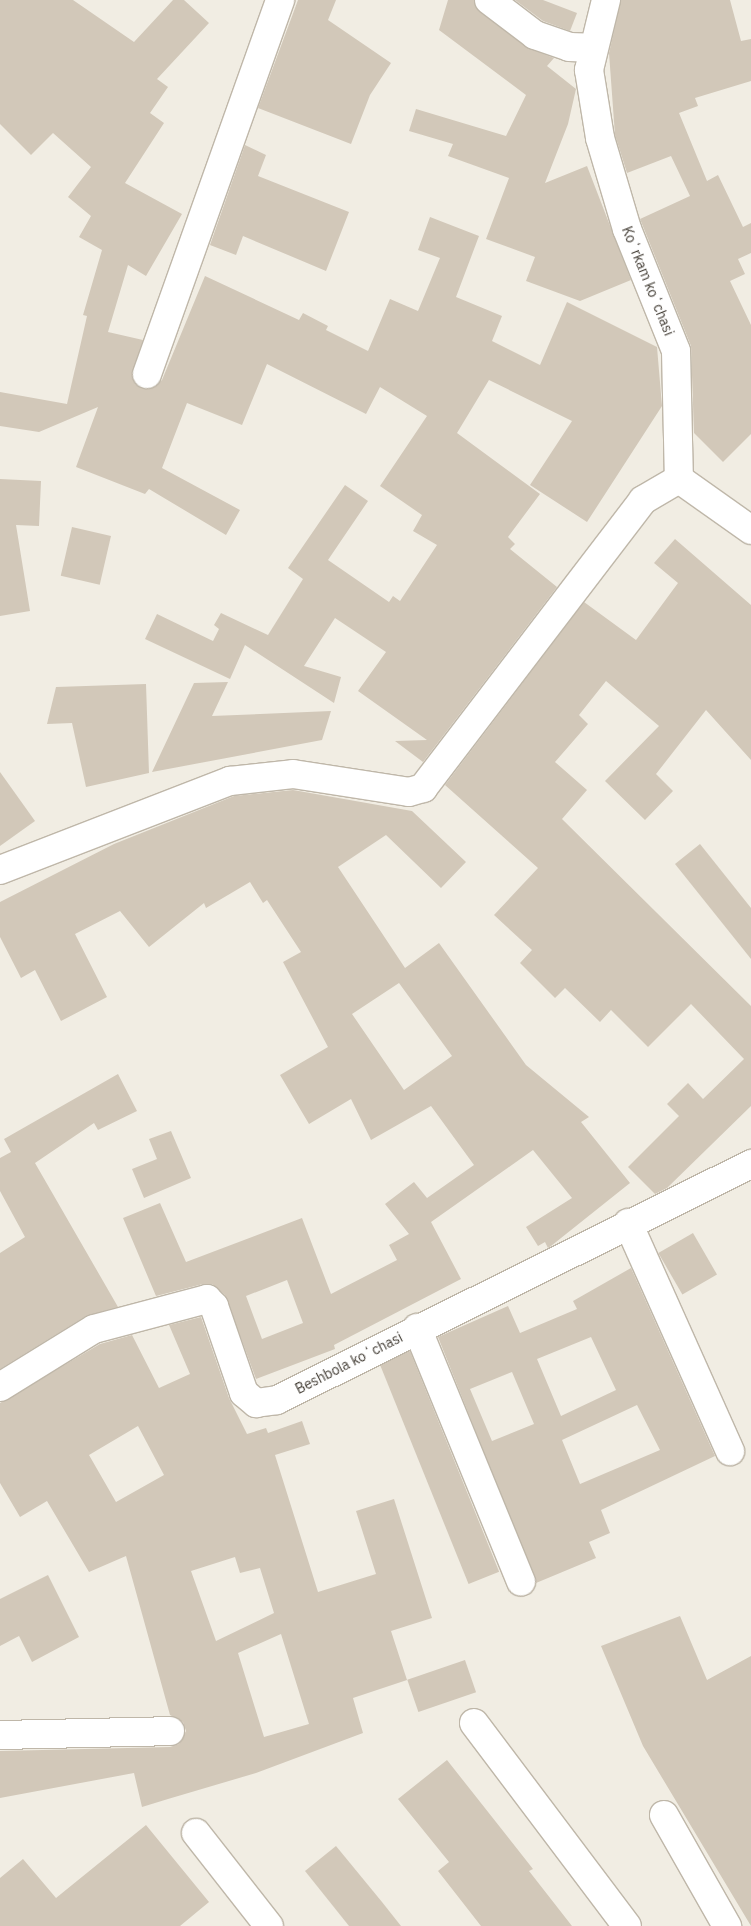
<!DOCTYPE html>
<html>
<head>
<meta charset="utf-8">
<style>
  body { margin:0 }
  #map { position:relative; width:751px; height:1926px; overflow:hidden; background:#f1ede3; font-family:"IBM Plex Sans",sans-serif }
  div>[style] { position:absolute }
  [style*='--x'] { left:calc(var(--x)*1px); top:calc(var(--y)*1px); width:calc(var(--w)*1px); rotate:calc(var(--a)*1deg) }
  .building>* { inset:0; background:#d2c8b9; transform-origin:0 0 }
  .roads { filter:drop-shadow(1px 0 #bfb7a9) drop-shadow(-1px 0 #bfb7a9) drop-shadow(0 1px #bfb7a9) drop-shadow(0 -1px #bfb7a9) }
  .minor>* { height:28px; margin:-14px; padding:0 14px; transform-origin:14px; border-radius:14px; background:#fff }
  span { translate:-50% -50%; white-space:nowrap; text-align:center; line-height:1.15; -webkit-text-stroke:5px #fff; paint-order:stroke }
  .street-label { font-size:14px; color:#423c34 }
</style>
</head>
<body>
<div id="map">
  <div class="building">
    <i style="clip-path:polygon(0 0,73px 0,134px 42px,173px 0,184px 0,209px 23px,157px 79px,168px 87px,150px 113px,164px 123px,125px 183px,182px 214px,146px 276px,128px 265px,108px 332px,143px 340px,132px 376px,141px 388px,150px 389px,162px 380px,205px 276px,299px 320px,303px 313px,328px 326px,326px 330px,368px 351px,390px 299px,418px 311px,440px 258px,418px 250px,430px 217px,479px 236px,456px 297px,502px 316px,492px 341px,540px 365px,567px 302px,657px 347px,662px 406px,587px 522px,530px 485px,572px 421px,489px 380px,457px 433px,540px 494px,508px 537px,515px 544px,510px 549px,557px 587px,423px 762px,395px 741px,427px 740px,358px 691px,386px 652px,335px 618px,304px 666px,341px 677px,334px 703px,245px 645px,230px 679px,145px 639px,157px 614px,213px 641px,219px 629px,214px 625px,221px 613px,268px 635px,303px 579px,288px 568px,345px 485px,368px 501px,328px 560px,389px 602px,393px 596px,400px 601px,437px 545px,413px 531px,422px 515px,380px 486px,427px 416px,380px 387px,366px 414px,267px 364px,242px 425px,187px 403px,162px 468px,240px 510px,226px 535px,149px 489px,145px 494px,76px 467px,98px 407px,39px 432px,0 426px,0 392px,67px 404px,87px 316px,83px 315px,102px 250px,79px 237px,91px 216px,68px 197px,91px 167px,53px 133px,31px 155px,0 124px)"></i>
    <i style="clip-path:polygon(298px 0,336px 0,328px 20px,391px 63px,370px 95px,351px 144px,258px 108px)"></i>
    <i style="clip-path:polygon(448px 0,474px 0,480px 12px,526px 47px,554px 58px,547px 66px,576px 89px,568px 124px,545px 183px,587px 166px,631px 280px,580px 301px,526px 281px,535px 257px,486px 239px,509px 178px,448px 156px,453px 144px,409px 131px,416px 109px,506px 136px,526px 95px,439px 30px)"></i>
    <i style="clip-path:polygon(515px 0,543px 0,577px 13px,570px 31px,543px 21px)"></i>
    <i style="clip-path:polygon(621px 0,730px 0,741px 41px,751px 39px,751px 81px,695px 98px,698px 106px,679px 113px,707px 181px,718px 175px,743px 227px,751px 223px,751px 253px,738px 259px,745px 274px,730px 281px,751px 325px,751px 434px,723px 462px,694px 433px,691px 346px,640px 219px,690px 196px,671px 156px,627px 173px,615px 135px,609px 53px)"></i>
    <i style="clip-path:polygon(245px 145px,266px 155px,258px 176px,349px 212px,326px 271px,243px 236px,236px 255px,210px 245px)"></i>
    <i style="clip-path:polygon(0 479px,41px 481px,39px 526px,16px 525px,30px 611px,0 616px)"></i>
    <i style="left:72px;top:527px;width:40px;height:50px;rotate:13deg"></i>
    <i style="clip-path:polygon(675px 539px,751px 605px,751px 760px,706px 710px,656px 774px,673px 791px,645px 820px,605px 781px,659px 726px,606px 681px,579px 715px,588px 724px,555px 762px,587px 790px,562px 819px,751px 1006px,751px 1106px,667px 1188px,655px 1194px,628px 1167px,679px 1116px,667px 1104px,688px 1083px,703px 1099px,744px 1059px,691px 1004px,648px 1047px,611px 1010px,600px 1022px,565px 988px,555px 998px,520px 963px,532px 950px,494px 915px,538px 868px,445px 785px,584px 602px,636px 640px,678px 583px,654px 563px)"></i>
    <i style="clip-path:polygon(228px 682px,212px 716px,331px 711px,322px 740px,152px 772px,194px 683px)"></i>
    <i style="clip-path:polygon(146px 684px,149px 773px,86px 787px,72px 723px,47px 724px,56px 687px)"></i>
    <i style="clip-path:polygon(0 772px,35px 821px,0 846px)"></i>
    <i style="clip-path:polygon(evenodd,293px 790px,412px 811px,466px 862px,441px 888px,386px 835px,338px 867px,405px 968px,439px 943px,526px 1065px,589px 1117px,581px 1122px,630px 1183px,551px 1246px,548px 1248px,545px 1242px,538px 1246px,526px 1227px,572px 1198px,533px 1150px,431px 1222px,461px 1279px,334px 1345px,335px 1349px,256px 1379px,225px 1295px,212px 1284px,203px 1284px,156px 1296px,123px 1218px,160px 1203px,186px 1262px,302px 1218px,331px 1294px,397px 1260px,389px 1245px,409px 1234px,385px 1204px,414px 1182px,427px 1198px,474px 1165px,431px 1106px,371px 1140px,351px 1099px,309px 1124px,280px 1075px,328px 1047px,283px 962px,301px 952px,267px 900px,263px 903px,250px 882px,206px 908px,204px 903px,149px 947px,120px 911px,75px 934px,107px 997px,61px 1021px,35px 970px,21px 978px,0 937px,0 902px,114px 844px,234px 796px,293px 790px,399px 983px,452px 1056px,404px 1090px,352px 1014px,399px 983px,293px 790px,287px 1280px,303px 1323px,262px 1339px,246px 1296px,287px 1280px)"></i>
    <i style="clip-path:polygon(700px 844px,751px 908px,751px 959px,675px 864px)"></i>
    <i style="clip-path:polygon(118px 1074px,137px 1111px,98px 1130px,94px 1123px,35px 1163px,118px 1307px,86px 1316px,0 1369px,0 1253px,25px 1237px,0 1191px,0 1158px,11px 1152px,4px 1139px)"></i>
    <i style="clip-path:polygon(171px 1131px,191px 1178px,144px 1198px,132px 1169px,157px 1159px,149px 1139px)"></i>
    <i style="left:693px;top:1233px;width:48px;height:40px;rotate:60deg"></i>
    <i style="clip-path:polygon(evenodd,631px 1268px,715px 1456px,601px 1510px,610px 1533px,589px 1542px,596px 1558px,536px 1583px,438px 1337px,508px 1306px,520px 1333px,577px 1309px,573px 1301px,631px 1268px,591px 1337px,616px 1390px,561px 1416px,537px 1359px,591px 1337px,631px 1268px,512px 1372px,534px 1424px,492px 1441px,470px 1389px,512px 1372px,631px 1268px,637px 1405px,660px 1450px,580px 1484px,562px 1440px,637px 1405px)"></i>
    <i style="clip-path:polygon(evenodd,201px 1317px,229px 1398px,247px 1434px,266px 1428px,268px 1433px,302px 1421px,310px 1444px,275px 1455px,318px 1592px,376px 1574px,356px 1511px,394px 1499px,432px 1618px,391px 1631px,407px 1680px,353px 1698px,363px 1733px,256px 1773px,168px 1799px,142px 1807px,134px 1773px,0 1798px,0 1751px,170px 1747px,179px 1744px,186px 1731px,183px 1722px,170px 1715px,126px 1556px,89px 1572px,47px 1501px,20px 1517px,0 1483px,0 1403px,100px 1344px,132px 1335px,159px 1388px,190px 1374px,169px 1325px,201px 1317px,138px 1426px,164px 1475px,116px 1502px,89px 1455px,138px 1426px,201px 1317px,235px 1557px,240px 1573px,260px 1568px,274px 1613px,216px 1641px,191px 1571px,235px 1557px,201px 1317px,281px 1634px,309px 1724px,264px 1737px,238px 1653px,281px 1634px)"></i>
    <i style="left:410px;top:1351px;width:238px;height:33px;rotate:68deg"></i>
    <i style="clip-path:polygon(48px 1575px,79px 1637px,32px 1662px,19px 1636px,0 1646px,0 1599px)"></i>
    <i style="clip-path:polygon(680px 1616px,707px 1680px,751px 1656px,751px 1926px,643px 1746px,601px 1646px)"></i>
    <i style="left:465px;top:1660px;width:34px;height:61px;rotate:71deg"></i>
    <i style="clip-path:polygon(447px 1760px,533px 1869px,529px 1871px,572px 1926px,481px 1926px,438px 1871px,449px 1862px,398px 1799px)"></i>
    <i style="clip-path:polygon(146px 1825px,209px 1902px,180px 1926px,0 1926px,0 1878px,23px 1859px,56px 1898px)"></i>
    <i style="clip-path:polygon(336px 1846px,382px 1902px,401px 1926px,349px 1926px,305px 1871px)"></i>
  </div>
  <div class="roads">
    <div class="minor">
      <i style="--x:489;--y:0;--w:58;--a:37.3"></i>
      <i style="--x:535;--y:35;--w:36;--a:19"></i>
      <i style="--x:569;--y:47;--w:23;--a:2"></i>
      <i style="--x:606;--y:0;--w:72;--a:103.7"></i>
      <i style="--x:589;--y:70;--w:69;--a:80.8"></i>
      <i style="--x:600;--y:138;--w:95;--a:73.5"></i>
      <i style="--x:627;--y:229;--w:131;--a:68.1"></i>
      <i style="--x:676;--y:351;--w:128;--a:88.7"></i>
      <i style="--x:679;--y:479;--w:88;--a:35.3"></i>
      <i style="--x:147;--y:374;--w:397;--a:-70.4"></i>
      <i style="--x:0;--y:870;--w:247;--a:-21.2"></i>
      <i style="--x:230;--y:781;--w:63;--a:-6.3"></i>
      <i style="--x:293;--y:774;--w:117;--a:8.8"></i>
      <i style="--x:409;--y:792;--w:15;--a:-16"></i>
      <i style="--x:423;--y:788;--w:362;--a:-52.6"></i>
      <i style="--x:643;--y:500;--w:42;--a:-30.3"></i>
      <i style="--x:628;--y:1223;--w:250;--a:65.9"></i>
      <i style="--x:417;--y:1328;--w:274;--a:67.7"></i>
      <i style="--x:0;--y:1387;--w:110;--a:-31.7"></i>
      <i style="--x:94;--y:1329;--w:117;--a:-14.9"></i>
      <i style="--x:207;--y:1299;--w:10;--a:45"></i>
      <i style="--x:214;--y:1306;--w:92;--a:71"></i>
      <i style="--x:244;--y:1393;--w:16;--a:40"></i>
      <i style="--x:256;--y:1403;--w:21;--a:-8"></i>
      <i style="--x:277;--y:1400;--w:530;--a:-26.47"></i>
      <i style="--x:474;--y:1723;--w:254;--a:53"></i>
      <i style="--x:0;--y:1735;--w:170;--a:-1.3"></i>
      <i style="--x:664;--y:1815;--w:128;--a:60.4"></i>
      <i style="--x:196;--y:1833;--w:118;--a:51.9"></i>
    </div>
  </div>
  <div class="street-label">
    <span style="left:648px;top:281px;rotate:68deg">Koʻrkam koʻchasi</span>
    <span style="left:349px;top:1363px;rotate:-27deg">Beshbola koʻchasi</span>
  </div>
</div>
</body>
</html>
